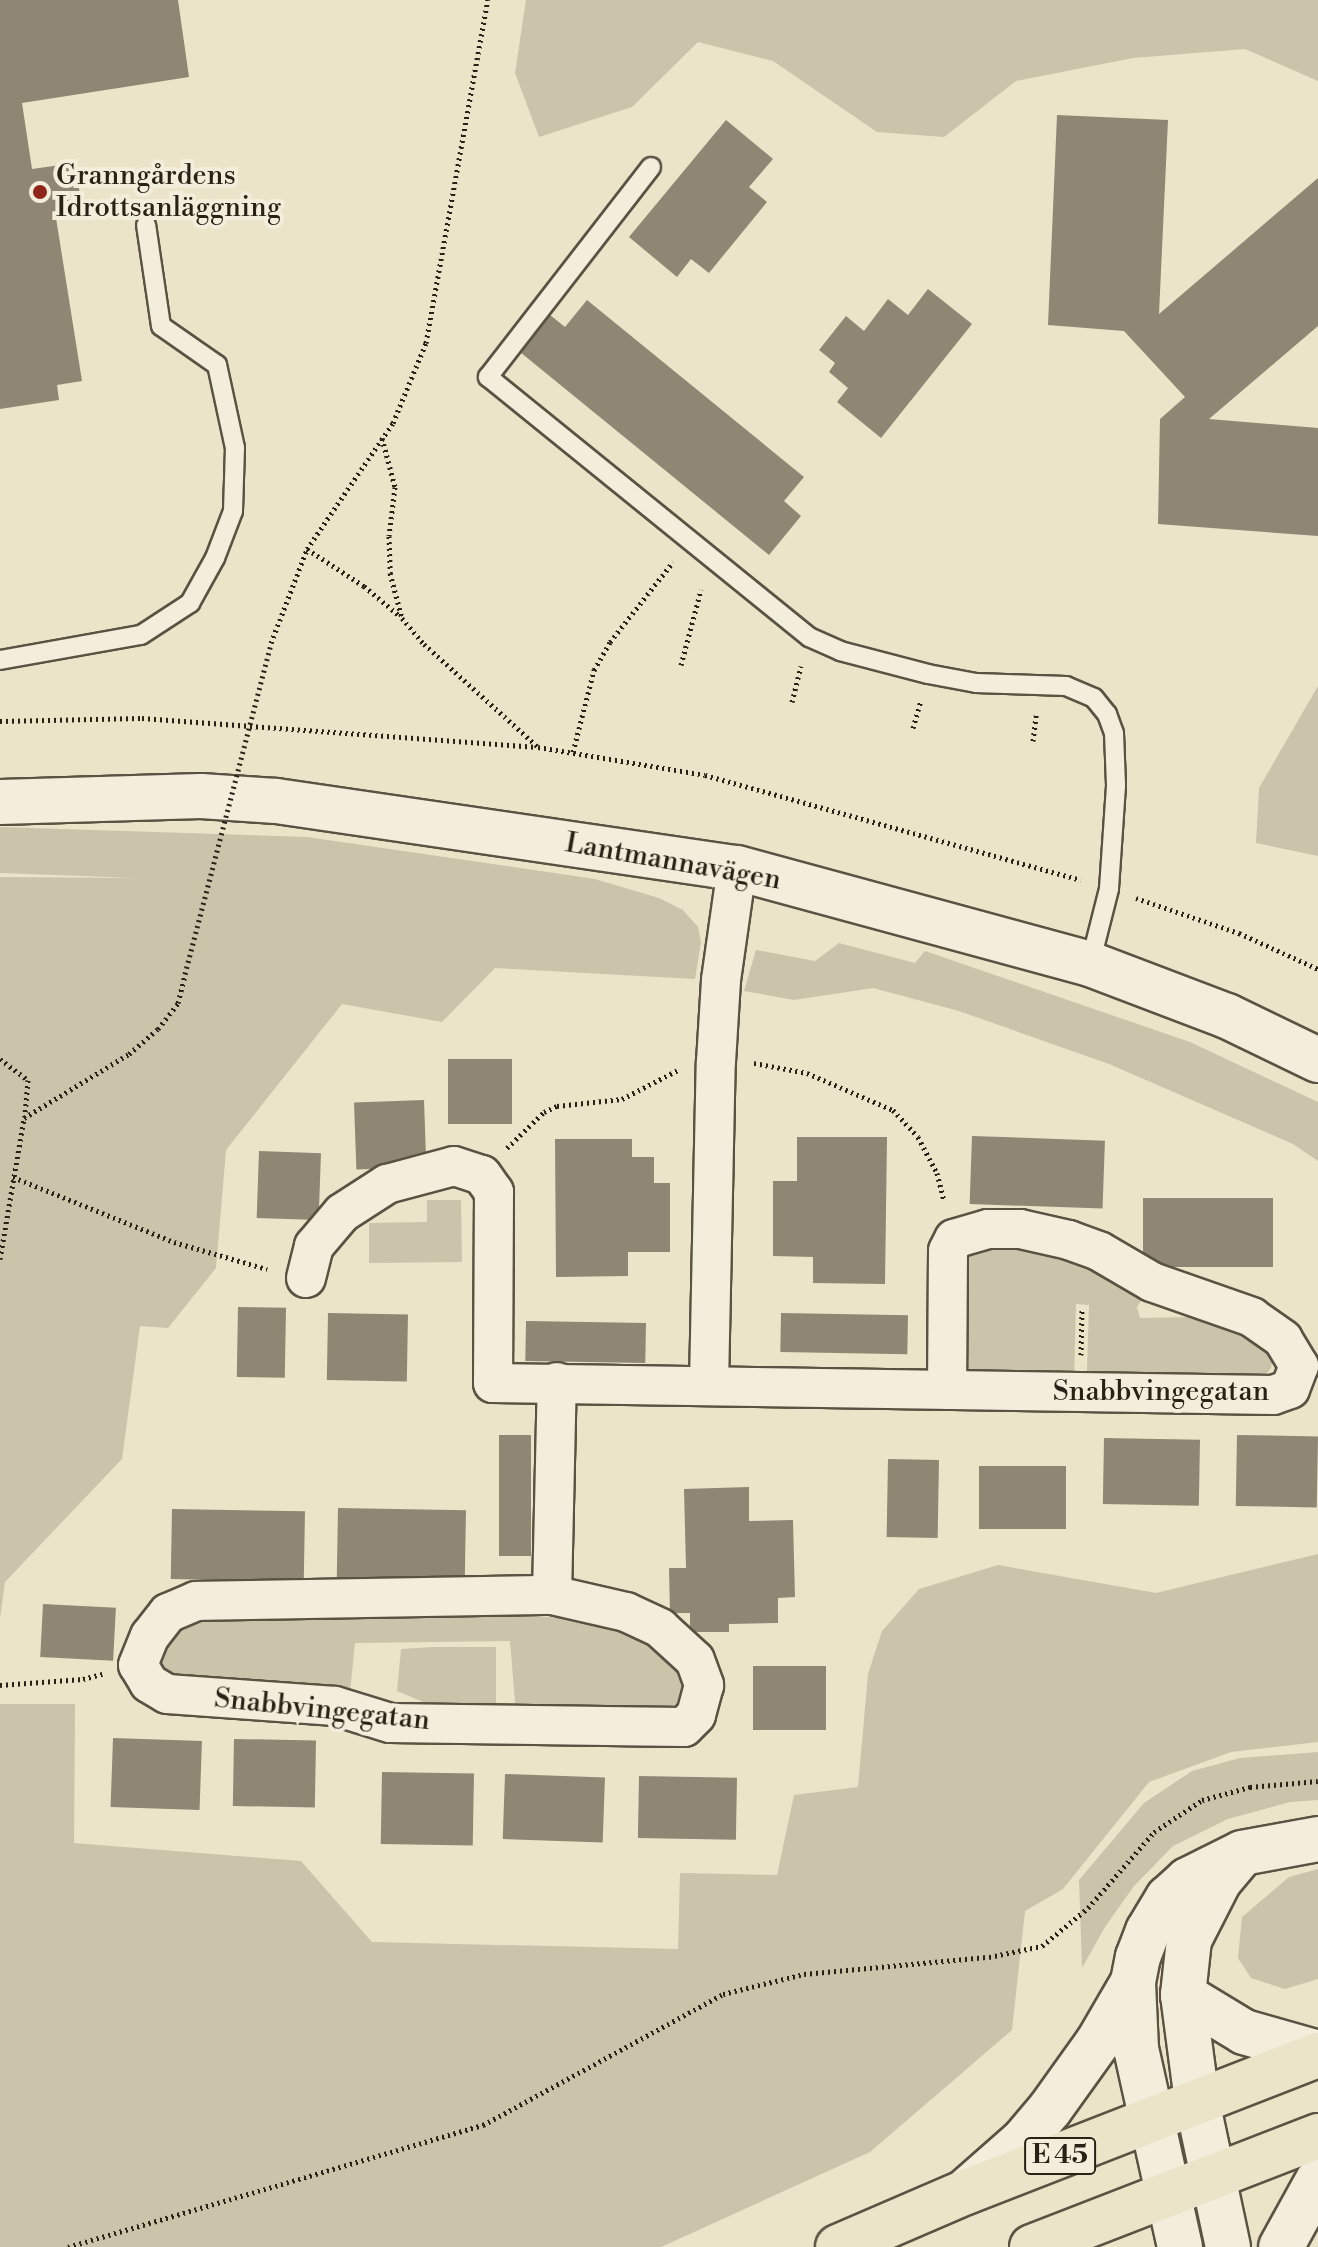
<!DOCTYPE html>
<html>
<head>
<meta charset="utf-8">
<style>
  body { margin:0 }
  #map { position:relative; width:1318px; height:2247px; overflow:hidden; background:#ece4c8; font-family:"Libre Bodoni",serif }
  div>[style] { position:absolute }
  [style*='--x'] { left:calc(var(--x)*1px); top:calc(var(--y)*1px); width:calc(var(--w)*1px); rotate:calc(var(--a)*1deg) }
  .green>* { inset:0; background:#cbc3aa }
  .building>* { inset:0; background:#8f8673; transform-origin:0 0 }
  .path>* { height:5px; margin-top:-2.5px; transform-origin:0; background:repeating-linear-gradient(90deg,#2a2116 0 2px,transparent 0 6px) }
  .roads { filter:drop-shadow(2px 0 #5a5242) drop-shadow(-2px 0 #5a5242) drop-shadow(0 2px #5a5242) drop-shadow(0 -2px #5a5242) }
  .service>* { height:18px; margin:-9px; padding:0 9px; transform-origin:9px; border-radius:9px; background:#f3eddb }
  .minor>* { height:38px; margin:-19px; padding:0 19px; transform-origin:19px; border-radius:19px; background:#f3eddb }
  .tertiary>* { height:44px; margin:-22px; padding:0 22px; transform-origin:22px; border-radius:22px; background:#f3eddb }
  .trunk>* { height:44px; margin:-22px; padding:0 22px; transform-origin:22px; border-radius:22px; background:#ece4c8 }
  .path-bridge>* { height:5px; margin-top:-2.5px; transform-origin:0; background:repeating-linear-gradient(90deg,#2a2116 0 2px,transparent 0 6px) }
  .dots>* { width:22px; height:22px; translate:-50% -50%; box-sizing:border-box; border:4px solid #f3eddb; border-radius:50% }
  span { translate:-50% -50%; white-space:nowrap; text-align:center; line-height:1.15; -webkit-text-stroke:8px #f3eddb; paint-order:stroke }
  .shield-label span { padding:2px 6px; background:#f3eddb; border:2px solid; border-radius:6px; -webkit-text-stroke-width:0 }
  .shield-label { font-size:26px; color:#2a2116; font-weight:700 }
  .poi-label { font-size:28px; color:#2a2116 }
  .left { translate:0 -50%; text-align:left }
  .street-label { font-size:28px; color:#2a2116 }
</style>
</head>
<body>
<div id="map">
  <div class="green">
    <i style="clip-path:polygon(526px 0,1318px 0,1318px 81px,1245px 49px,1133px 58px,1016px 81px,944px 137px,877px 132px,773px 61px,698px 42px,632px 107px,539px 137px,515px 73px)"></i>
    <i style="clip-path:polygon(1318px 686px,1318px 856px,1256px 843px,1259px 788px)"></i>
    <i style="clip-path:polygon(0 827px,307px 837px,595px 879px,659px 898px,683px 910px,698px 927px,701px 942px,695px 979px,495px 968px,442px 1022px,342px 1004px,226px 1150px,216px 1268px,168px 1328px,140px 1326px,122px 1459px,5px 1582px,0 1618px,0 877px,135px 878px,0 873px)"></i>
    <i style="clip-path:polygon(839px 943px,915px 963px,925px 951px,1190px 1042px,1318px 1102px,1318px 1161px,1293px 1144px,1109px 1064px,959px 1011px,873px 988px,794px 1000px,744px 991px,756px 950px,815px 961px)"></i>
    <i style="clip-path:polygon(427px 1200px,461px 1200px,462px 1262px,369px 1263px,369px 1223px,427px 1222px)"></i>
    <i style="clip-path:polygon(996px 1241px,1073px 1255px,1146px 1293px,1137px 1307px,1140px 1318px,1194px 1317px,1206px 1312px,1244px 1327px,1273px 1356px,1271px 1368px,1264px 1377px,1087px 1371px,1089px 1305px,1076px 1304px,1074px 1380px,965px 1371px,966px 1259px,979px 1247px)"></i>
    <i style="clip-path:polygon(1318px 1554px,1318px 1742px,1231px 1752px,1149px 1782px,1063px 1889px,1025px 1911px,1012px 2030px,870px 2152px,661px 2247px,0 2247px,0 1704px,75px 1704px,74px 1843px,301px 1861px,372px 1942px,678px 1949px,680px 1873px,777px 1875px,794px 1795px,858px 1787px,868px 1674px,882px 1631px,919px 1589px,998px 1565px,1156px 1593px)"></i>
    <i style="clip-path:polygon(194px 1614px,515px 1614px,591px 1621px,669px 1653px,690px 1684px,676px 1704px,663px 1710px,516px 1713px,510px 1641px,355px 1643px,350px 1692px,281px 1681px,172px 1680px,160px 1661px,159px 1644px)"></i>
    <i style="clip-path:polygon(433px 1647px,496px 1647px,496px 1707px,433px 1706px,397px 1691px,401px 1649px)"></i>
    <i style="clip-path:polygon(1318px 1752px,1318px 1800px,1290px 1802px,1228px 1819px,1173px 1846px,1134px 1886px,1105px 1927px,1082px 1968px,1079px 1880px,1144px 1803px,1192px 1771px,1240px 1758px)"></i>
    <i style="clip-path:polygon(1318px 1869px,1318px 1979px,1285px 1989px,1251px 1978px,1238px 1958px,1242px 1917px,1289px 1877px)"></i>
  </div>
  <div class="building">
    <i style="clip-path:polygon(0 0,178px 0,189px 77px,22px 103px,32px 169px,75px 163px,83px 214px,56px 218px,82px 381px,57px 385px,59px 400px,0 409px)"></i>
    <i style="clip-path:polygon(1057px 115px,1168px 120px,1159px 314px,1318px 178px,1318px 326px,1209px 419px,1318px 428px,1318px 536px,1158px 524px,1160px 419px,1185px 397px,1124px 331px,1048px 325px)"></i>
    <i style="clip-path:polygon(726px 120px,773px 159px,749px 187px,767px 202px,709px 273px,691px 259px,677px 277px,629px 237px)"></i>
    <i style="clip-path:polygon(928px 289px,972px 324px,881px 438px,837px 402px,848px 388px,829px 372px,835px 363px,819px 350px,846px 316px,864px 331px,888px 299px,908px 315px)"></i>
    <i style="clip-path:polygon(587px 300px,804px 477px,784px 501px,801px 516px,769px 555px,520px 352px,550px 315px,565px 327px)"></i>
    <i style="left:448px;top:1059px;width:64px;height:65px"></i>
    <i style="left:424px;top:1100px;width:67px;height:70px;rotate:88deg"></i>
    <i style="left:972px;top:1136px;width:133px;height:68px;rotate:2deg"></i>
    <i style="clip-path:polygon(797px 1137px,887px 1137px,885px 1284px,813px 1283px,813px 1257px,773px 1256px,773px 1181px,797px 1181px)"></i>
    <i style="clip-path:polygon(555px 1139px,632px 1139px,632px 1157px,654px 1157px,654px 1183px,670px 1183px,670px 1252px,628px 1252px,628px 1276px,556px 1277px)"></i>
    <i style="left:259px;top:1151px;width:62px;height:67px;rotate:2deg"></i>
    <i style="left:1273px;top:1198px;width:69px;height:130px;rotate:90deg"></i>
    <i style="left:238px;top:1307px;width:48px;height:70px;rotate:1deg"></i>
    <i style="left:328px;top:1313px;width:80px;height:67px;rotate:1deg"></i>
    <i style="left:781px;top:1313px;width:127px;height:39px;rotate:1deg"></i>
    <i style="left:526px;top:1321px;width:120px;height:40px;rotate:1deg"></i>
    <i style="left:499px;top:1435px;width:32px;height:121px"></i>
    <i style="left:1237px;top:1435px;width:81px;height:71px;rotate:1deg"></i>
    <i style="left:1104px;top:1438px;width:96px;height:66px;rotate:1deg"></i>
    <i style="left:888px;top:1459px;width:51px;height:78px;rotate:1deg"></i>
    <i style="left:979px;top:1466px;width:87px;height:63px"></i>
    <i style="clip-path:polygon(749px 1487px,749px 1521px,793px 1520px,795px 1597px,778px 1598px,778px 1623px,729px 1624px,729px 1632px,690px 1632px,690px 1613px,670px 1613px,669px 1568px,686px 1568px,684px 1489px)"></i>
    <i style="left:338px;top:1508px;width:128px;height:77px;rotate:1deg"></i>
    <i style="left:172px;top:1509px;width:133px;height:70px;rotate:1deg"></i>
    <i style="left:43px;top:1604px;width:73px;height:53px;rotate:3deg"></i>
    <i style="left:753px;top:1666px;width:73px;height:64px"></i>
    <i style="left:113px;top:1738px;width:89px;height:69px;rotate:2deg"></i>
    <i style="left:234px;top:1739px;width:82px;height:67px;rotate:1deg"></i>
    <i style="left:382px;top:1772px;width:92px;height:72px;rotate:1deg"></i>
    <i style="left:505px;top:1774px;width:100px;height:65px;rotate:2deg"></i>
    <i style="left:639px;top:1776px;width:98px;height:62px;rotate:1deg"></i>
  </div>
  <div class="path">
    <i style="--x:382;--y:438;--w:51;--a:75.1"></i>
    <i style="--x:395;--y:487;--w:49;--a:97"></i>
    <i style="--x:389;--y:536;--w:37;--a:88"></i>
    <i style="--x:390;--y:573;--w:47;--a:75.1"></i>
    <i style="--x:402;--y:618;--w:34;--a:50"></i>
    <i style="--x:424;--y:644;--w:154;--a:42.1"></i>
    <i style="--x:538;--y:747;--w:169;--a:9.5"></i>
    <i style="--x:705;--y:775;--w:390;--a:15.6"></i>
    <i style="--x:307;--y:549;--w:68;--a:33"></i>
    <i style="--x:364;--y:586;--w:48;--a:40"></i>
    <i style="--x:271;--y:643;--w:101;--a:-69"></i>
    <i style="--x:307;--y:549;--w:153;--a:-55.7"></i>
    <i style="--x:393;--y:423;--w:87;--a:-67.6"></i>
    <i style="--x:426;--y:343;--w:349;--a:-79.8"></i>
    <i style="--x:681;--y:665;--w:78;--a:-75.1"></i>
    <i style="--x:792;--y:702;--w:37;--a:-76"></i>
    <i style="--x:0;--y:721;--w:142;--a:-1.2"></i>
    <i style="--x:142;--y:718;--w:396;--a:4.2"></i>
    <i style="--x:913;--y:728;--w:29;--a:-74"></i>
    <i style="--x:1033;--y:741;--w:26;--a:-83"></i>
    <i style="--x:573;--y:752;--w:85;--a:-75.6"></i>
    <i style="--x:594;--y:670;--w:32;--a:-60"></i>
    <i style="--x:610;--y:642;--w:102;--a:-51.8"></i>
    <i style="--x:1136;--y:898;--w:109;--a:18.8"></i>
    <i style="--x:1239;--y:933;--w:87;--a:24.5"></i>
    <i style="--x:0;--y:1059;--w:35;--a:37"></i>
    <i style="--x:28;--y:1080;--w:37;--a:95"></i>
    <i style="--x:754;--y:1063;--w:54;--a:10.7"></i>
    <i style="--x:807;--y:1073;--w:94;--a:23.3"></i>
    <i style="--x:893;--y:1110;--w:37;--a:47"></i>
    <i style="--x:918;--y:1137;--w:41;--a:62.2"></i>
    <i style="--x:937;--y:1173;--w:29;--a:76"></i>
    <i style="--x:507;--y:1148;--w:52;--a:-44.2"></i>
    <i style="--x:544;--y:1112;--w:14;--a:-25"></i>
    <i style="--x:557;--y:1106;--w:65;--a:-6.1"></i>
    <i style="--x:622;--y:1099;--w:63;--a:-27.4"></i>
    <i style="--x:13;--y:1177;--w:174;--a:22"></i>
    <i style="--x:174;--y:1242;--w:97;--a:16.2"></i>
    <i style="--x:0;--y:1259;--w:143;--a:-80.3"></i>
    <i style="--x:24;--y:1118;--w:123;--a:-31.4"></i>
    <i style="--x:129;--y:1054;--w:38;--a:-41"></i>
    <i style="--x:158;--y:1029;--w:33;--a:-52"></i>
    <i style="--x:178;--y:1003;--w:30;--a:-76"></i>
    <i style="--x:1081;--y:1355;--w:47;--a:-88.8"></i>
    <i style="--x:0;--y:1685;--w:83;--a:-4.1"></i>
    <i style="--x:83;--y:1679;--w:20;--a:-15"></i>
    <i style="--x:68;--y:2247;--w:433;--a:-16.4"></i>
    <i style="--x:483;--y:2125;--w:273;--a:-28.6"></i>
    <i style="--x:723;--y:1994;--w:83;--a:-13.9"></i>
    <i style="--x:804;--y:1974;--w:186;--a:-5.3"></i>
    <i style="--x:989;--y:1957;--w:54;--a:-11.7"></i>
    <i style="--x:1042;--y:1946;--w:60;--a:-39.6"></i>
    <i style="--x:1088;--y:1908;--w:101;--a:-49"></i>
    <i style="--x:1154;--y:1832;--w:58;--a:-33.7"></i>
    <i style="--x:1202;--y:1800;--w:50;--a:-15.2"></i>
    <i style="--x:1250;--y:1787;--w:68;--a:-5"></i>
  </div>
  <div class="roads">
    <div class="service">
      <i style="--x:651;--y:167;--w:266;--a:127.8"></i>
      <i style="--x:488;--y:377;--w:413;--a:39"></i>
      <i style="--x:809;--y:637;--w:34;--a:24"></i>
      <i style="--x:840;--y:651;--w:91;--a:14.6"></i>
      <i style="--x:928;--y:674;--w:49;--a:10.6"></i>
      <i style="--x:976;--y:683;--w:90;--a:1.9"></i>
      <i style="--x:1066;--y:686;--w:30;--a:23"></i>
      <i style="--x:1094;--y:698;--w:21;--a:51"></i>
      <i style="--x:1107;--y:714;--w:20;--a:70"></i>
      <i style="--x:1114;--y:733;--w:53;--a:87.8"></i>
      <i style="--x:1116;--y:786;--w:103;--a:93.9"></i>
      <i style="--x:1109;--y:889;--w:77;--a:104.2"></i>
      <i style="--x:0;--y:660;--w:143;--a:-10.1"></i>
      <i style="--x:141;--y:635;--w:59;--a:-33.1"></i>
      <i style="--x:190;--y:603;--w:51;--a:-60.9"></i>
      <i style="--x:215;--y:558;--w:50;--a:-69"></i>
      <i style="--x:233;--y:511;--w:63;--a:-88.2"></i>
      <i style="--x:235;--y:448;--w:85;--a:-102.2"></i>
      <i style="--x:217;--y:365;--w:68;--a:-145.1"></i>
      <i style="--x:161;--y:326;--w:102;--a:-98.4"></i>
    </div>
    <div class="minor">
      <i style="--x:306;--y:1278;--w:33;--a:-76"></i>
      <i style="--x:314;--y:1246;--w:43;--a:-49.7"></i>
      <i style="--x:342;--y:1213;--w:54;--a:-32.8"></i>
      <i style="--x:387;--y:1184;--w:69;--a:-15"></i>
      <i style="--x:454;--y:1166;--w:29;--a:18"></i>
      <i style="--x:482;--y:1175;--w:21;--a:55"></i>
      <i style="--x:494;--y:1192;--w:191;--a:90.3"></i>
      <i style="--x:493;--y:1383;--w:780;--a:0.88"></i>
      <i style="--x:1273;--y:1395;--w:18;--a:-19"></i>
      <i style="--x:1290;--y:1389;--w:25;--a:-69"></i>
      <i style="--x:1299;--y:1366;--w:31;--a:-121"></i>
      <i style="--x:1283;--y:1339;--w:38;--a:-145"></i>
      <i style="--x:1252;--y:1317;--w:106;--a:-160.7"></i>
      <i style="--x:1152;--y:1282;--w:61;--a:-149.7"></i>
      <i style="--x:1099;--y:1251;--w:32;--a:-160"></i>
      <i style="--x:1069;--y:1240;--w:50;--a:-167.3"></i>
      <i style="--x:1020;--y:1229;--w:32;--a:180"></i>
      <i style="--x:988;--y:1229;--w:35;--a:164"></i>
      <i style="--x:954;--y:1239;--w:13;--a:117"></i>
      <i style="--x:948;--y:1251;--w:139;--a:90.4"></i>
      <i style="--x:709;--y:1384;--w:322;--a:-88.8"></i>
      <i style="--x:716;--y:1062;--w:82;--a:-86.5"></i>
      <i style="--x:721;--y:980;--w:113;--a:-81.9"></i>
      <i style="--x:552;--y:1595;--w:76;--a:12.9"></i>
      <i style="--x:626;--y:1612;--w:38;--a:25"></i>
      <i style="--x:660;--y:1628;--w:47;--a:42.4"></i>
      <i style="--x:695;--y:1660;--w:27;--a:70"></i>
      <i style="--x:704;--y:1685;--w:31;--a:105"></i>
      <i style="--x:696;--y:1715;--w:17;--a:135"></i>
      <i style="--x:684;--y:1727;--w:294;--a:-179.2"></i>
      <i style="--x:390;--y:1723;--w:58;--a:-162.8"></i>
      <i style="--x:335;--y:1706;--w:168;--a:-175.9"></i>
      <i style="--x:167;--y:1694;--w:21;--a:-149"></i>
      <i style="--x:149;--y:1683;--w:21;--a:-121"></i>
      <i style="--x:138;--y:1665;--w:31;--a:-68"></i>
      <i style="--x:150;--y:1636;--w:29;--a:-52"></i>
      <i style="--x:168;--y:1613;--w:30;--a:-23"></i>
      <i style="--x:196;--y:1601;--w:356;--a:-1"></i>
      <i style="--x:552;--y:1595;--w:213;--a:-88.7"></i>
    </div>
    <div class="tertiary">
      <i style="--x:0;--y:802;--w:201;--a:-1.7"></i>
      <i style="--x:201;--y:796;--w:75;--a:3.8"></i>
      <i style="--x:276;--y:801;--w:466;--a:8.3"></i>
      <i style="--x:737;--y:868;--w:366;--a:15.2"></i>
      <i style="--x:1090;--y:964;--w:147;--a:20.8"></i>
      <i style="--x:1227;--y:1016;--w:101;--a:25.8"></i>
      <i style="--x:1183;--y:1995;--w:71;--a:31.2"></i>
      <i style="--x:1244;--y:2032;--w:77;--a:15.8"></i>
      <i style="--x:966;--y:2191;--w:76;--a:-41.3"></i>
      <i style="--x:1023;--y:2141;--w:42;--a:-49.8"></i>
      <i style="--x:1050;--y:2109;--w:82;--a:-54.4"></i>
      <i style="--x:1098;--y:2042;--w:69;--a:-59.7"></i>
      <i style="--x:1180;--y:2247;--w:203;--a:-102.5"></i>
      <i style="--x:1136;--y:2049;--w:67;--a:-92.6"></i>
      <i style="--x:1133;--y:1982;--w:25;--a:-79"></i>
      <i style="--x:1138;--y:1957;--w:28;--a:-69"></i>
      <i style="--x:1148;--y:1931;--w:39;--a:-59"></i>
      <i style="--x:1168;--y:1898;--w:27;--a:-42"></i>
      <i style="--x:1188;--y:1880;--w:60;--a:-26.6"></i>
      <i style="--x:1242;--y:1853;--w:77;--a:-10.4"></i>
      <i style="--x:1228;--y:2247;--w:149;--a:-102"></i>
      <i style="--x:1197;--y:2101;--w:107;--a:-97.5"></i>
      <i style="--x:1183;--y:1995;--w:55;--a:-83.8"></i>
      <i style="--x:1189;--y:1940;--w:66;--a:-63"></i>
      <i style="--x:1219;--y:1881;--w:30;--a:-50"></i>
      <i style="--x:1281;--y:2247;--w:77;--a:-61.1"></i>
    </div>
    <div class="trunk">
      <i style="--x:838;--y:2247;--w:139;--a:-23.3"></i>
      <i style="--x:966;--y:2192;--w:378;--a:-21.3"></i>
      <i style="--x:1032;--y:2247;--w:307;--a:-21.2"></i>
    </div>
  </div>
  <div class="path-bridge">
    <i style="--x:185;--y:974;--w:342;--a:-75.4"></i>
  </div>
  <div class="dots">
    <i style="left:40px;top:192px;background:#8f2418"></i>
  </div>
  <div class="shield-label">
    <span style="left:1060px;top:2156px">E 45</span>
  </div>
  <div class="poi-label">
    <span class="left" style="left:56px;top:192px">Granngårdens<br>Idrottsanläggning</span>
  </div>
  <div class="street-label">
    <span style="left:673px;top:862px;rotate:10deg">Lantmannavägen</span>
    <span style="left:1161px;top:1392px">Snabbvingegatan</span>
    <span style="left:322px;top:1710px;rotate:6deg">Snabbvingegatan</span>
  </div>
</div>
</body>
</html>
